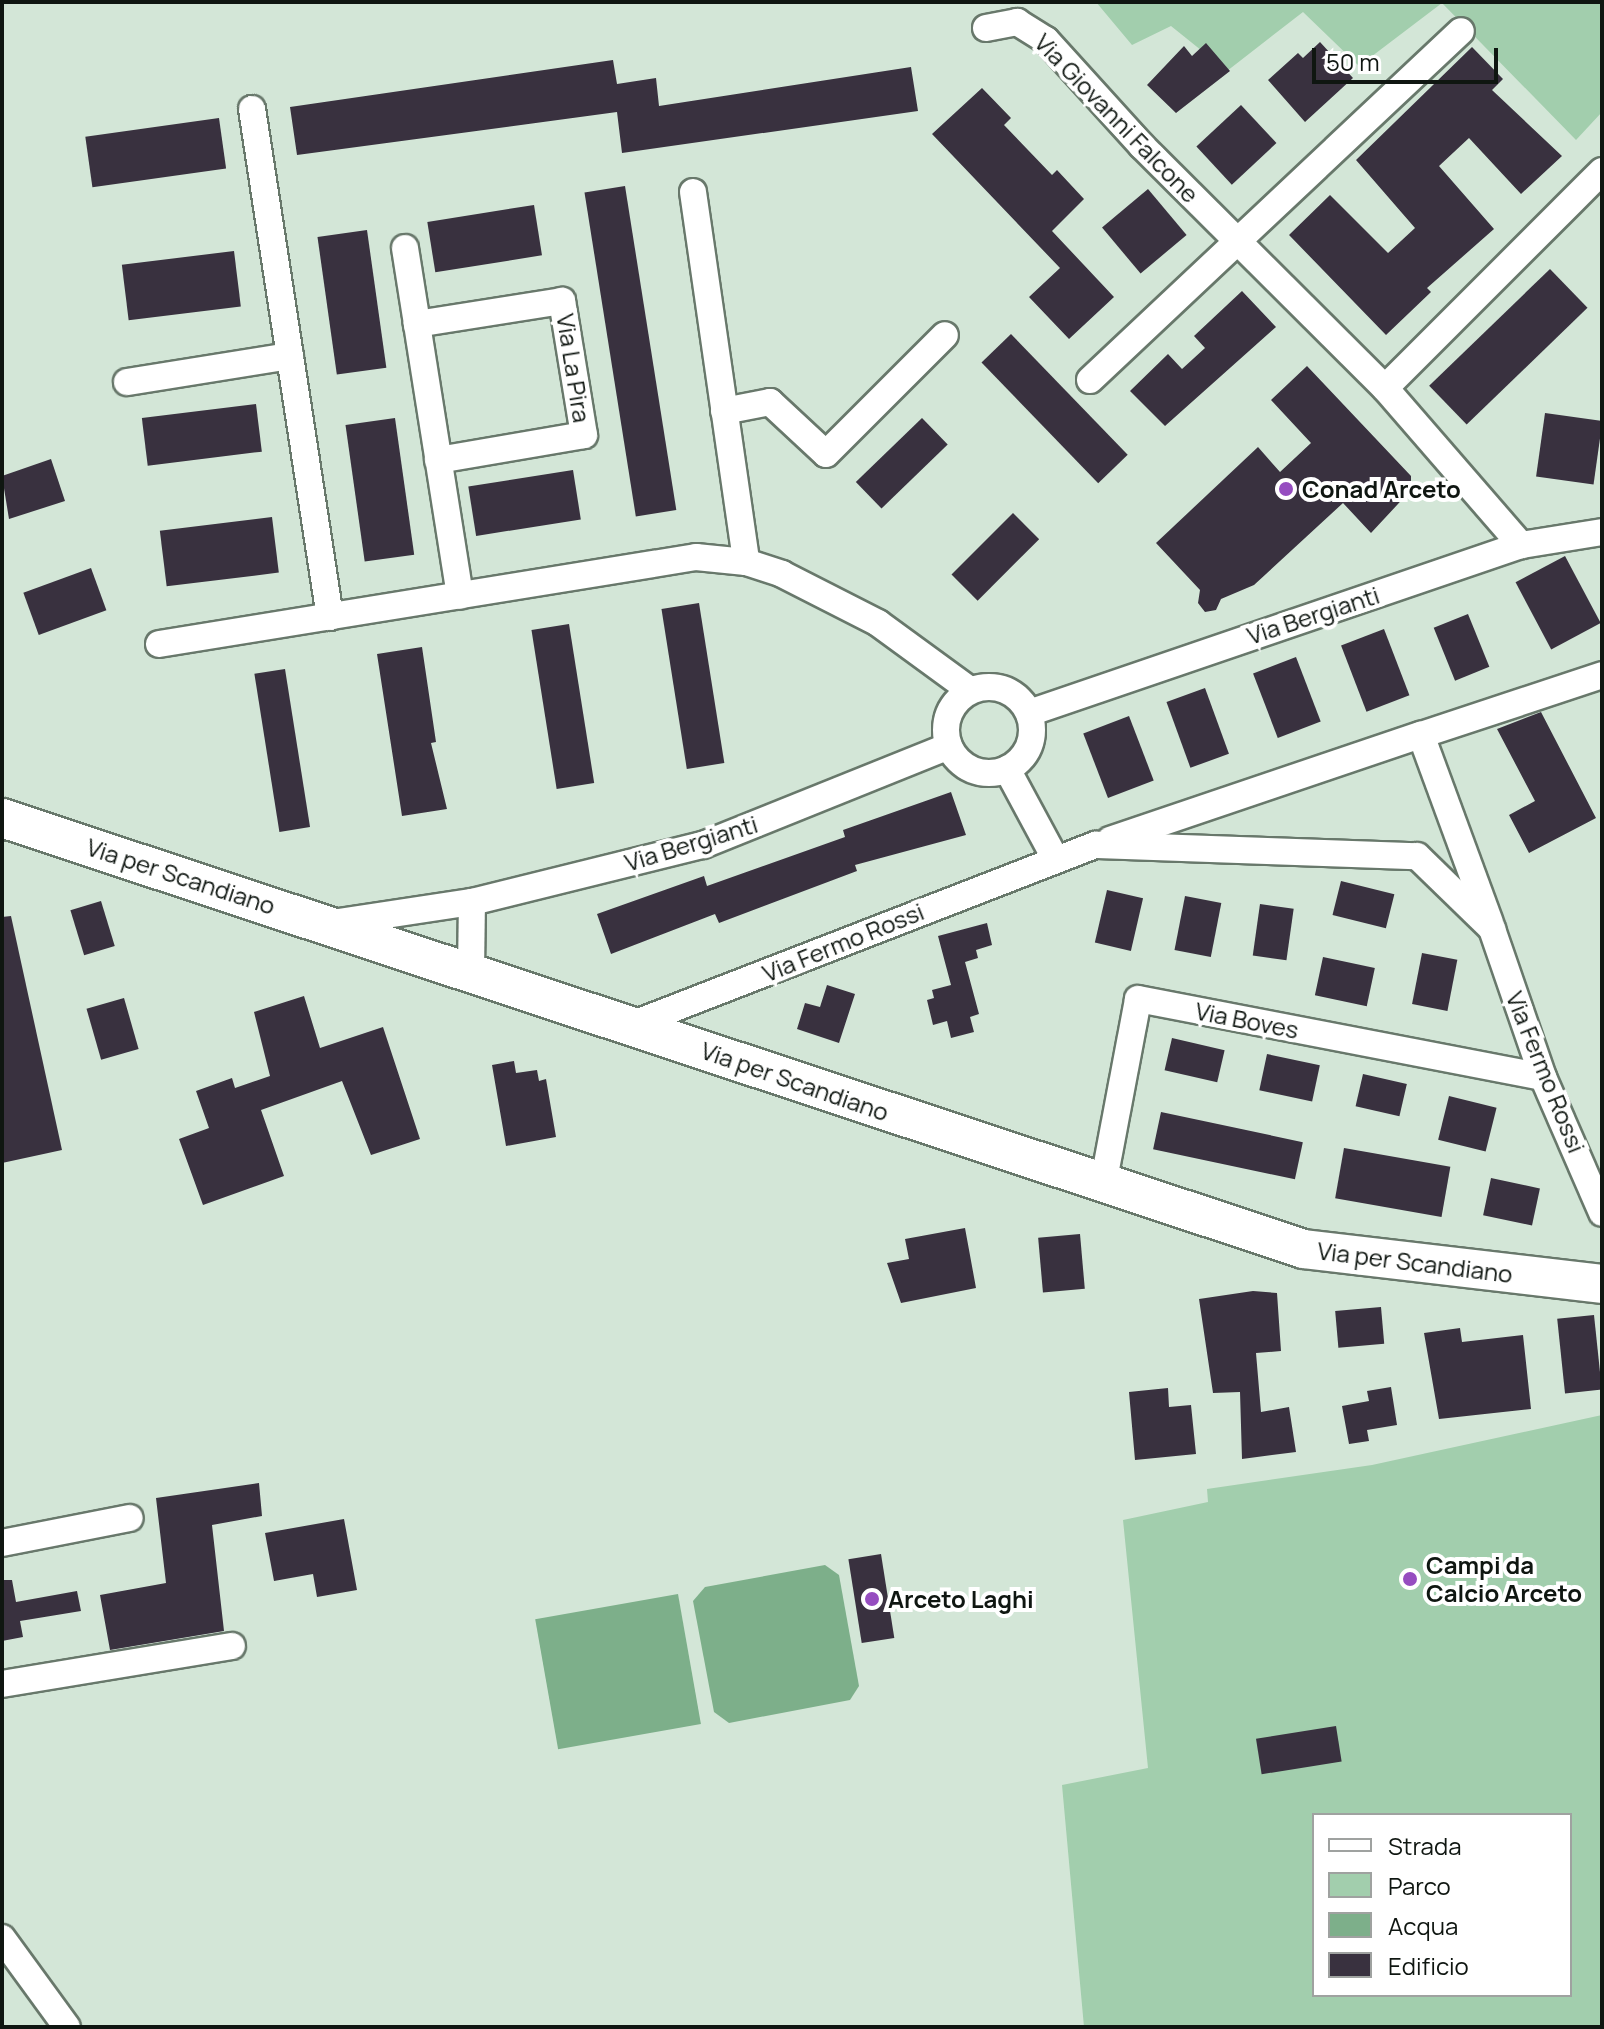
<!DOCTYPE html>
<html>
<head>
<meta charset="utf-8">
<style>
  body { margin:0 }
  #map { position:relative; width:1604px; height:2029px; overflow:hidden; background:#d3e6d7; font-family:Manrope,sans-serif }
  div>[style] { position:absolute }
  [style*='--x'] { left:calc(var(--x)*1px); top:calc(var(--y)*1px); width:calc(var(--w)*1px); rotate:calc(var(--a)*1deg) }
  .green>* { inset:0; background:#a2cead }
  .water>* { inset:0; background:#7daf8a; transform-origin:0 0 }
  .building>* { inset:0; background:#39313f; transform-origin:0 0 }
  .roads { filter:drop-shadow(2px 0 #68786b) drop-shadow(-2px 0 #68786b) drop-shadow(0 2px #68786b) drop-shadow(0 -2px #68786b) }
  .street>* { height:26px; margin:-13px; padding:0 13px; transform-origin:13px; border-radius:13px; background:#fff }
  .street>.ring { margin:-13px; padding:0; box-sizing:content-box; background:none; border:26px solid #fff; border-radius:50% }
  .secondary>* { height:38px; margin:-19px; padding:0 19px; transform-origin:19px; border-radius:19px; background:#fff }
  .dots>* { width:22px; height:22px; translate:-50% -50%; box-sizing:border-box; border:4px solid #fff; border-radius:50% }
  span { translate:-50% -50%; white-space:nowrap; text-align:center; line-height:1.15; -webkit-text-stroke:8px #fff; paint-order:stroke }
  .street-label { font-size:24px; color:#0f1611 }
  .poi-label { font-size:24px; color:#0f1611; font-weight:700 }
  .left { translate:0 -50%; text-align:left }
  .frame { position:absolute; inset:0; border:4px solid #0f1611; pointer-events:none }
  .legend { position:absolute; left:1312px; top:1813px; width:260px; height:184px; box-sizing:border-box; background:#fff; border:2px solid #9fa2a0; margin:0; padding:10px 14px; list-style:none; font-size:24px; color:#0f1611 }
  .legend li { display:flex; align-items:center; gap:16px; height:40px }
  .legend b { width:40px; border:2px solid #9fa2a0 }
  .scale { position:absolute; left:1312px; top:48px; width:186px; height:36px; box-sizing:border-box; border:4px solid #0f1611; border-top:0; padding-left:10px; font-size:24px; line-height:28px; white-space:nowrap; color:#0f1611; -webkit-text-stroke:6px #fff; paint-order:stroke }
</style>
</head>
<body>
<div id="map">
  <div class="green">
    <i style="clip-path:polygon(1096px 2px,1602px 2px,1602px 112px,1576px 140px,1442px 3px,1359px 66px,1303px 12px,1227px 71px,1171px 26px,1132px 45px)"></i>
    <i style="clip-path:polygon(evenodd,1602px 1415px,1602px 2027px,1084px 2027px,1062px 1785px,1148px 1768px,1123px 1520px,1208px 1502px,1207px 1489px,1372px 1465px,1602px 1415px,1314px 1815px,1570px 1815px,1570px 1995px,1314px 1995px,1314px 1815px)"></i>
  </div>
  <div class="water">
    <i style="clip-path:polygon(825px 1565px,839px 1575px,859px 1686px,850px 1700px,729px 1723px,714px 1712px,693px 1601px,705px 1587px)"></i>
    <i style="left:678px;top:1594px;width:132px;height:145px;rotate:80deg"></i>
  </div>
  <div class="building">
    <i style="clip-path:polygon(1320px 42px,1353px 78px,1305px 122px,1268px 80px,1298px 53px,1303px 58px)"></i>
    <i style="clip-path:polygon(1206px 43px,1230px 71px,1176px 113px,1147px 85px,1184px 46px,1192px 56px)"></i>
    <i style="clip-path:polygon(1472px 47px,1503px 79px,1492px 90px,1562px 156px,1521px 194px,1469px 138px,1439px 166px,1494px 229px,1427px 288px,1431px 292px,1386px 335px,1289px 235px,1330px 195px,1388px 253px,1415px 228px,1356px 160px)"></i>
    <i style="clip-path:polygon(613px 60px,617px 84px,656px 78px,659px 106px,911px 67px,918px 111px,622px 153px,617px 112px,297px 155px,290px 107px)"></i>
    <i style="clip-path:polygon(982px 88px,1011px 118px,1004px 125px,1052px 175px,1057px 170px,1084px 199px,1052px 231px,1114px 297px,1069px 339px,1029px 297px,1060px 268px,932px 134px)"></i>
    <i style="left:1241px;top:105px;width:52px;height:61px;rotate:47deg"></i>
    <i style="left:219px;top:118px;width:51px;height:135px;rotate:82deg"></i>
    <i style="left:625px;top:186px;width:328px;height:41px;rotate:81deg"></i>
    <i style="left:1148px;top:189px;width:60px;height:60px;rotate:50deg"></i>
    <i style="left:534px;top:205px;width:51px;height:108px;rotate:81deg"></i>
    <i style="left:367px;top:230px;width:139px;height:50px;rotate:82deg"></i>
    <i style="left:234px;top:251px;width:56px;height:113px;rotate:83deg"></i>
    <i style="left:1550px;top:269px;width:54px;height:168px;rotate:46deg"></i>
    <i style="clip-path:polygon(1242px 291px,1276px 327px,1165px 426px,1130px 391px,1168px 354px,1182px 369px,1205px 348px,1194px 336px)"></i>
    <i style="left:1011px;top:334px;width:168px;height:41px;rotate:46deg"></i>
    <i style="clip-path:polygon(1307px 366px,1411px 476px,1411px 490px,1371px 533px,1343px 503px,1254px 585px,1221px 599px,1216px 610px,1205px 612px,1198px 603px,1200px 590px,1156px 543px,1258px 447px,1280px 472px,1311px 443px,1271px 400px)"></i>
    <i style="left:256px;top:404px;width:48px;height:115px;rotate:83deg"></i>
    <i style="left:1545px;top:413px;width:58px;height:64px;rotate:8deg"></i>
    <i style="left:395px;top:418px;width:138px;height:50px;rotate:82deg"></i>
    <i style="left:922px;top:418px;width:37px;height:92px;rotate:46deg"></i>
    <i style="clip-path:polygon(51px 459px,65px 501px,9px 519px,2px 476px)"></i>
    <i style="left:573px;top:470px;width:50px;height:106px;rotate:81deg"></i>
    <i style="left:1013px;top:513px;width:37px;height:87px;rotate:45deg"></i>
    <i style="left:272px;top:517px;width:56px;height:113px;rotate:83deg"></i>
    <i style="left:1565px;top:556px;width:76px;height:56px;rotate:62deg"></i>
    <i style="left:91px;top:568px;width:45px;height:72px;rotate:70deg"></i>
    <i style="left:699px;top:603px;width:162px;height:38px;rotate:81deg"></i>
    <i style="left:1468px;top:614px;width:57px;height:37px;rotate:68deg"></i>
    <i style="left:569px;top:624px;width:161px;height:38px;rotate:81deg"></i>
    <i style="left:1384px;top:629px;width:71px;height:46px;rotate:69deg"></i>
    <i style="clip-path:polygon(422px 647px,436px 742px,431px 743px,447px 809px,402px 816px,377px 654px)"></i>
    <i style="left:1296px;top:657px;width:69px;height:46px;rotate:69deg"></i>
    <i style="left:285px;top:669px;width:160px;height:31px;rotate:81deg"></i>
    <i style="left:1205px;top:688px;width:70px;height:41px;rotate:70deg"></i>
    <i style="clip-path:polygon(1541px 712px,1596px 818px,1529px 853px,1509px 815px,1535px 801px,1497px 729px)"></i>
    <i style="left:1129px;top:716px;width:69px;height:49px;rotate:69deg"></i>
    <i style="clip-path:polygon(951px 792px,966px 835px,855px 865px,857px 871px,719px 923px,715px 914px,611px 954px,597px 914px,704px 876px,707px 886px,845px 837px,843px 830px)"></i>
    <i style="left:1341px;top:881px;width:55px;height:35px;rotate:14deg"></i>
    <i style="left:1107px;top:890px;width:37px;height:54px;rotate:13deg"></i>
    <i style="left:1185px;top:896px;width:37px;height:55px;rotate:11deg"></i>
    <i style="left:101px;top:901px;width:47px;height:32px;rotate:73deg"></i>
    <i style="left:1260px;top:904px;width:34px;height:52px;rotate:8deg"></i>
    <i style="clip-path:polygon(11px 916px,62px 1150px,2px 1163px,2px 917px)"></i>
    <i style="clip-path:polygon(987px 923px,992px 945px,976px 950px,978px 958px,965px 962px,979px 1014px,970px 1017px,974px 1032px,951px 1038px,947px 1021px,933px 1025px,927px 1000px,934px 998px,932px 990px,951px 985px,938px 936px)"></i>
    <i style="left:1422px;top:953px;width:36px;height:52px;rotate:11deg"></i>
    <i style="left:1323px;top:957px;width:53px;height:39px;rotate:12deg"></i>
    <i style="clip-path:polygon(827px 985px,855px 994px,839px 1043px,797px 1029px,805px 1003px,820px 1007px)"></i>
    <i style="clip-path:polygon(304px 996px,320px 1048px,383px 1027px,420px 1139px,371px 1155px,342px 1081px,261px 1110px,284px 1176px,203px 1205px,179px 1139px,209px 1128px,196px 1091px,232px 1078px,235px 1088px,270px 1076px,254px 1012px)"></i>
    <i style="left:124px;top:998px;width:53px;height:39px;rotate:74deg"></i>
    <i style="left:1172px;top:1038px;width:54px;height:33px;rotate:13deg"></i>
    <i style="left:1267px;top:1054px;width:54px;height:37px;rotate:12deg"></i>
    <i style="clip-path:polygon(514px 1061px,516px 1073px,537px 1070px,539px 1081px,546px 1079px,556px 1137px,506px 1146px,492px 1065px)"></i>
    <i style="left:1363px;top:1074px;width:45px;height:33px;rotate:13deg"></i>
    <i style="left:1449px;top:1096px;width:49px;height:45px;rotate:14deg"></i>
    <i style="left:1161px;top:1112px;width:145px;height:38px;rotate:12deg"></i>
    <i style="left:1344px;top:1148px;width:108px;height:51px;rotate:10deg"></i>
    <i style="left:1491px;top:1178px;width:50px;height:38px;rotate:12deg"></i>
    <i style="clip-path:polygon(965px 1228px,976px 1288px,901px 1303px,887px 1263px,909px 1259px,905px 1239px)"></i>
    <i style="left:1080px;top:1234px;width:55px;height:42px;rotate:85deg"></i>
    <i style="clip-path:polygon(1253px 1291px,1277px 1293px,1281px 1351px,1256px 1353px,1261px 1412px,1289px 1407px,1296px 1452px,1242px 1459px,1240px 1392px,1213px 1393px,1199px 1299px)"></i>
    <i style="left:1381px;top:1307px;width:37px;height:46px;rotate:85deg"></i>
    <i style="left:1594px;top:1315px;width:75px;height:37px;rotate:84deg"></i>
    <i style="clip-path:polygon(1460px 1328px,1462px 1342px,1523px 1335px,1531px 1409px,1439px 1419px,1424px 1333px)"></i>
    <i style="clip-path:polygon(1391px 1387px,1397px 1425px,1367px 1430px,1369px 1441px,1349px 1444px,1342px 1406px,1369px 1401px,1367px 1391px)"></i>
    <i style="clip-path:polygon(1168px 1388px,1169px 1407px,1191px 1405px,1196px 1454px,1135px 1460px,1129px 1392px)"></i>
    <i style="clip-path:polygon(259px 1483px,262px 1516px,212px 1525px,224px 1631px,110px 1650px,100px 1595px,166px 1583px,156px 1498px)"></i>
    <i style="clip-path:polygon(344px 1519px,357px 1590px,317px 1597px,313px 1574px,274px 1581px,265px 1533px)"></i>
    <i style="left:881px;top:1554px;width:85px;height:33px;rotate:81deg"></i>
    <i style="clip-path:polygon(2px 1580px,12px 1580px,16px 1602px,77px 1591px,81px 1611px,20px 1621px,23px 1637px,2px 1641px)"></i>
    <i style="left:1336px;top:1726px;width:36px;height:81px;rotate:81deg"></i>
  </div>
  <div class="roads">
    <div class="street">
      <i style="--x:986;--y:28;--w:32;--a:-11"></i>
      <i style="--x:1017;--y:22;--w:34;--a:32"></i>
      <i style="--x:1046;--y:40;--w:143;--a:47.8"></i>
      <i style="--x:1142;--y:146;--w:343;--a:44.9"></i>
      <i style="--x:1385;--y:388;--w:208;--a:49.1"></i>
      <i style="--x:252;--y:109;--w:514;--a:81.27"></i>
      <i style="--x:693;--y:192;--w:374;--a:81.8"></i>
      <i style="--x:405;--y:248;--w:77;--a:81"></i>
      <i style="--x:1090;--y:380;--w:509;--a:-43.25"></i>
      <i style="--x:127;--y:382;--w:165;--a:-9.1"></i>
      <i style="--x:1385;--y:388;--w:307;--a:-45"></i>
      <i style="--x:724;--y:411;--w:47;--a:-11.1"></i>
      <i style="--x:770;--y:402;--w:76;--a:42.9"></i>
      <i style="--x:826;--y:454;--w:168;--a:-45"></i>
      <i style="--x:438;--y:460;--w:148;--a:-9.7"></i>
      <i style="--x:584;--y:435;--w:136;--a:-99.3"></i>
      <i style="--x:562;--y:301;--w:147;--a:171"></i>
      <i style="--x:417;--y:324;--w:275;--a:81"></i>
      <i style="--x:159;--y:644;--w:544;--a:-9.2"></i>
      <i style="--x:696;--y:557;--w:50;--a:5.7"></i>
      <i style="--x:746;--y:562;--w:38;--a:18"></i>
      <i style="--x:782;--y:574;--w:108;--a:27"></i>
      <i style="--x:878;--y:623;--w:114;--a:36.1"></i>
      <i class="ring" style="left:946px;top:687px;width:60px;height:60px"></i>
      <i style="--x:1029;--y:713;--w:520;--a:-18.85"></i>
      <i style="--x:1521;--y:545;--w:82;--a:-9.1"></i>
      <i style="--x:1421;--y:735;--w:191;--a:-18.3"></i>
      <i style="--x:1007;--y:769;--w:101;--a:61.7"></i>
      <i style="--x:1110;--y:840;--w:328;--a:-18.7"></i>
      <i style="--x:1421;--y:735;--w:200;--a:69.8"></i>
      <i style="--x:333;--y:923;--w:141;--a:-8.6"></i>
      <i style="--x:472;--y:902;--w:238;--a:-13.9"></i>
      <i style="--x:703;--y:845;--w:265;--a:-21.9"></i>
      <i style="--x:471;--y:971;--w:69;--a:-89.2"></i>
      <i style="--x:631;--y:1025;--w:499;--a:-21.2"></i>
      <i style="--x:1096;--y:845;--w:321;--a:2"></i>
      <i style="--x:1417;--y:856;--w:105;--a:44.2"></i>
      <i style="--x:1492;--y:929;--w:157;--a:71"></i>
      <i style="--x:1543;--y:1077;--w:148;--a:66.5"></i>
      <i style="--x:1103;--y:1185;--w:189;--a:-79.3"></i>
      <i style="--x:1138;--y:999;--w:412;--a:10.9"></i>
      <i style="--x:2;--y:1543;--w:130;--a:-11.1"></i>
      <i style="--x:2;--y:1684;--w:233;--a:-9.4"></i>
      <i style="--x:2;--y:1938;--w:110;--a:53.9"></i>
    </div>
    <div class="secondary">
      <i style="--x:2;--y:818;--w:1371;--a:18.32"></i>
      <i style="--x:1304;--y:1249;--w:300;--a:6.7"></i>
    </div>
  </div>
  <div class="dots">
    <i style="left:1286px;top:489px;background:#964dc0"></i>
    <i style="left:1410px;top:1579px;background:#964dc0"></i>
    <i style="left:872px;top:1599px;background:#964dc0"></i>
  </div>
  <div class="street-label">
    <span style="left:1117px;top:118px;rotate:46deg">Via Giovanni Falcone</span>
    <span style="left:574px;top:368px;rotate:81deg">Via La Pira</span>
    <span style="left:1313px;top:615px;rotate:-18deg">Via Bergianti</span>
    <span style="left:691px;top:843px;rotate:-17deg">Via Bergianti</span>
    <span style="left:181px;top:876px;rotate:18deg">Via per Scandiano</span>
    <span style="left:843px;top:942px;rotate:-22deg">Via Fermo Rossi</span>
    <span style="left:1247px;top:1020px;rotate:11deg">Via Boves</span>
    <span style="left:1546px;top:1072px;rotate:68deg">Via Fermo Rossi</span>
    <span style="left:795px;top:1081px;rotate:19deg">Via per Scandiano</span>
    <span style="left:1415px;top:1262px;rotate:7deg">Via per Scandiano</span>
  </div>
  <div class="poi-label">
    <span class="left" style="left:1302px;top:489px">Conad Arceto</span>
    <span class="left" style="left:1426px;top:1579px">Campi da<br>Calcio Arceto</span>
    <span class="left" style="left:888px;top:1599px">Arceto Laghi</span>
  </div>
  <div class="frame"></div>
  <ul class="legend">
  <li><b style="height:10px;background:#fff"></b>Strada</li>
  <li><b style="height:22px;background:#a2cead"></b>Parco</li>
  <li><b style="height:22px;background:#7daf8a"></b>Acqua</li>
  <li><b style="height:22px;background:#39313f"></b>Edificio</li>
  </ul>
  <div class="scale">50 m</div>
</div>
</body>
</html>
